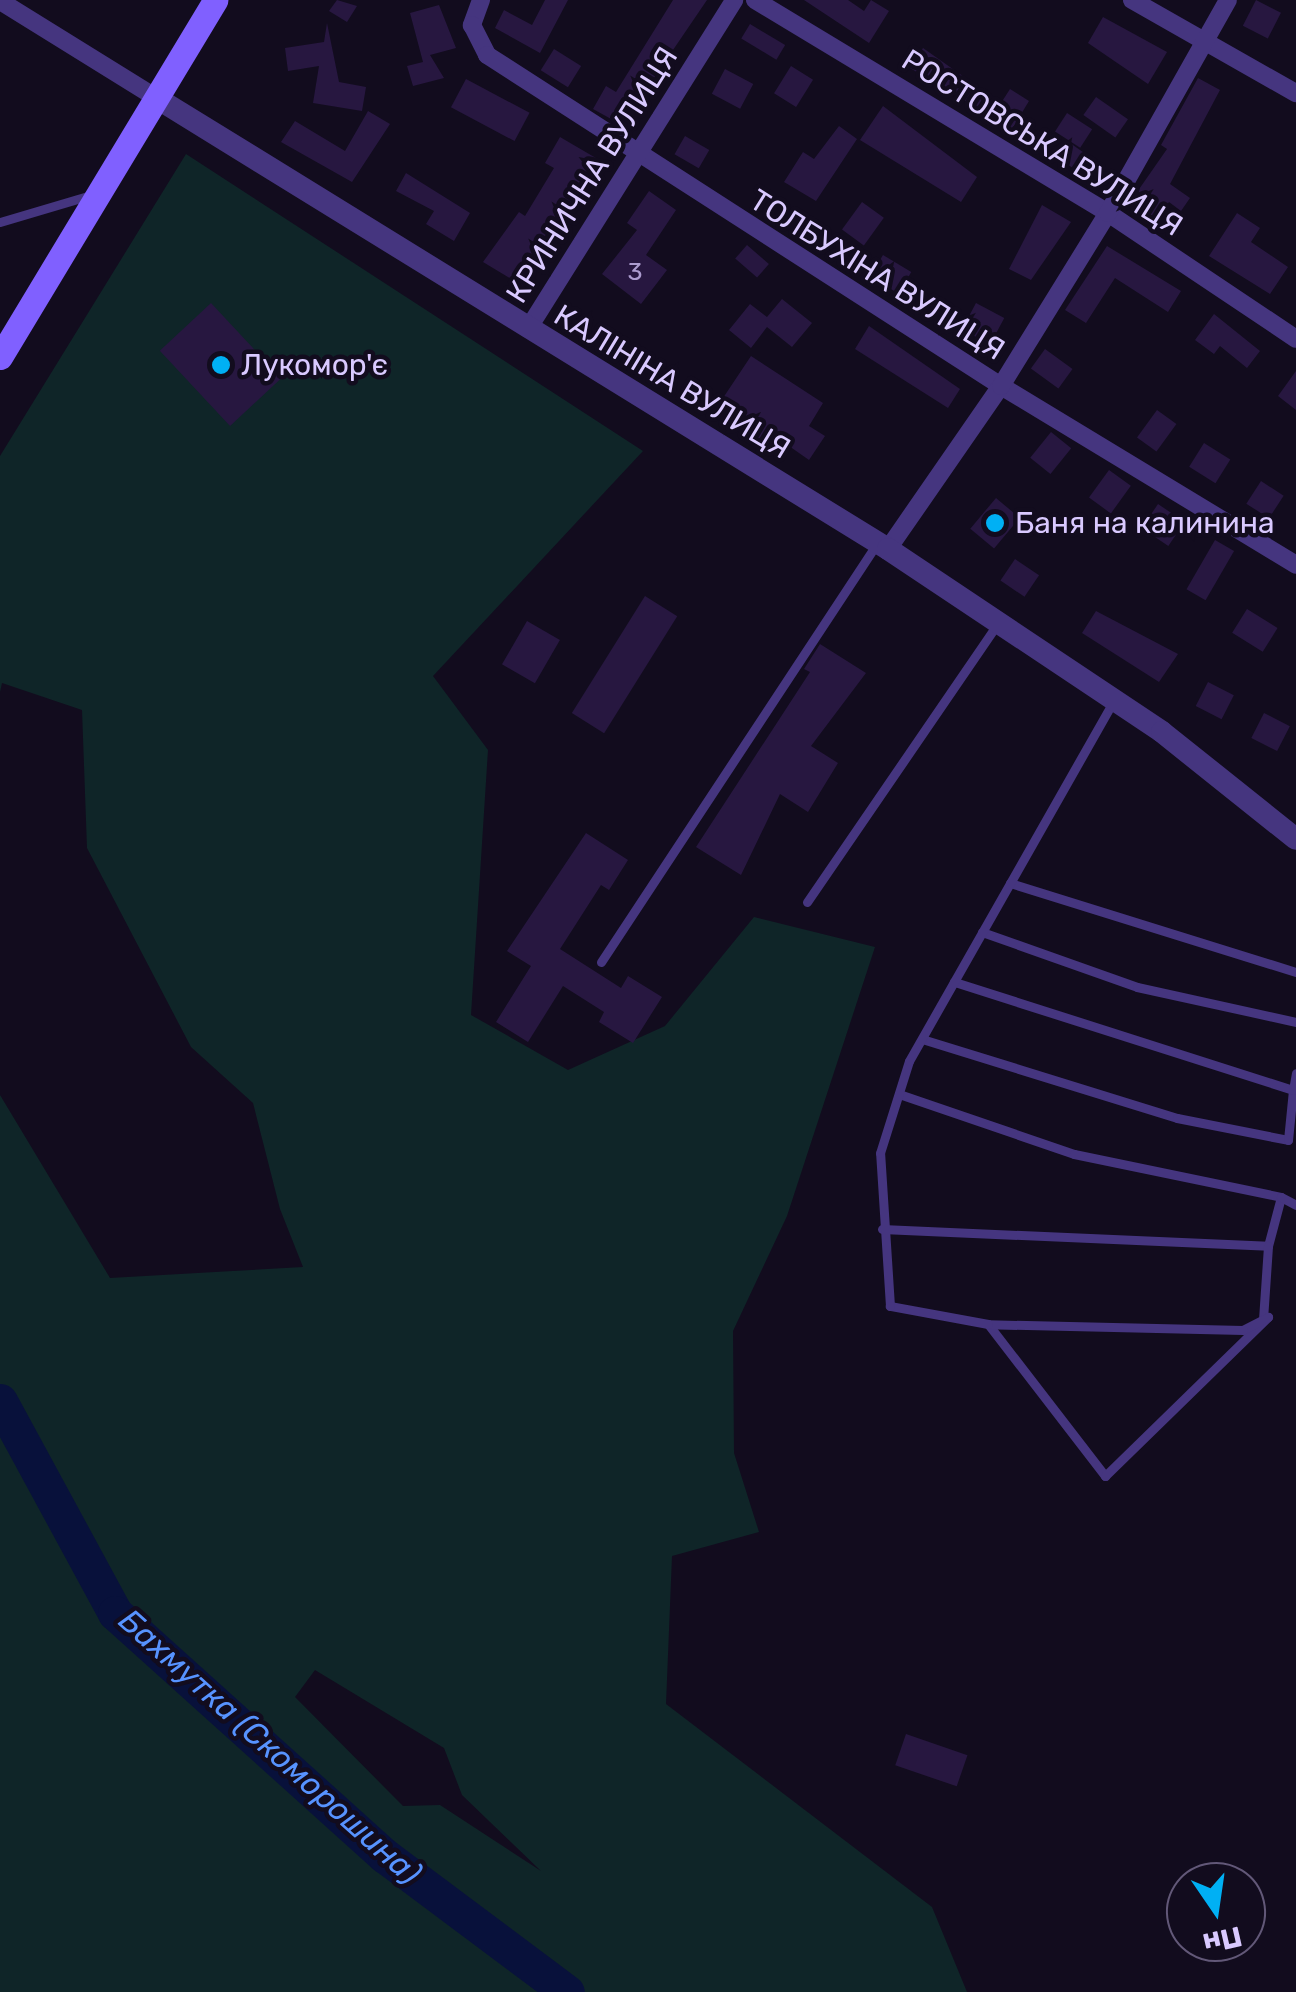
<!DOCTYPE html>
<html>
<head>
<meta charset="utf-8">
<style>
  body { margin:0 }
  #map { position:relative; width:1296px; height:1992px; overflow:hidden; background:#120c1e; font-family:Rubik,sans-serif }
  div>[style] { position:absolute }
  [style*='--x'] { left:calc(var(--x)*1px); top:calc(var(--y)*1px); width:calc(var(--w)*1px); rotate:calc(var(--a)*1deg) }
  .green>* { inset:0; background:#0f2528 }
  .river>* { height:35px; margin:-17.5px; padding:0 17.5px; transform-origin:17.5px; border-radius:17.5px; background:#08113b }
  .building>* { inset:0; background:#271740; transform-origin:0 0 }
  .service>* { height:9px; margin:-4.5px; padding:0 4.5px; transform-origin:4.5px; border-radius:4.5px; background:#45357f }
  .minor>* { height:18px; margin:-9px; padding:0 9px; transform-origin:9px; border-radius:9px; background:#45357f }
  .tertiary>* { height:22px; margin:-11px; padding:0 11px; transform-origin:11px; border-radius:11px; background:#45357f }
  .secondary>* { height:25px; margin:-12.5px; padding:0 12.5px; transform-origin:12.5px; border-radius:12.5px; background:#8060ff }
  .dots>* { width:28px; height:28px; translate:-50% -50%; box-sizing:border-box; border:5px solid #120c1e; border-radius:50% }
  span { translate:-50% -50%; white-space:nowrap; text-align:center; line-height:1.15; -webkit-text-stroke:9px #120c1e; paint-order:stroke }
  .number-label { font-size:25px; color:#ac9ccf }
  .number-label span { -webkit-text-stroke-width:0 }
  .street-label { font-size:30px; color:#d9c9ff }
  .poi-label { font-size:30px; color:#d9c9ff }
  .left { translate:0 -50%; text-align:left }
  .water-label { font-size:32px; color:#5793ff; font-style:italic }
  .north { position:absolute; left:1166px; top:1862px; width:100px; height:100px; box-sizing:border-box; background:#120c1e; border:2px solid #625878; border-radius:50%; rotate:167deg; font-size:28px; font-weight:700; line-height:40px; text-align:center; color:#d9c9ff }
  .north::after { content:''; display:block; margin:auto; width:35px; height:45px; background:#00b0f4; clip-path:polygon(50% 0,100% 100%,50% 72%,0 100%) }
</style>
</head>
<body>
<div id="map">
  <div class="green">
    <i style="clip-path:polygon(evenodd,186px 154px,643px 451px,433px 676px,488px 750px,471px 1015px,568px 1070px,665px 1026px,754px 917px,875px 947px,787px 1216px,733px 1331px,734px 1453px,759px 1532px,672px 1556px,666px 1704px,932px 1907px,967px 1992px,0 1992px,0 1095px,110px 1278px,303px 1267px,280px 1209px,253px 1103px,191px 1047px,87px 848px,82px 710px,2px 683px,0 692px,0 456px,186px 154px,315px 1670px,444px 1748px,462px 1795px,541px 1871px,440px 1805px,403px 1806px,295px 1697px,315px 1670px)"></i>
  </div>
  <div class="river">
    <i style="--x:0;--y:1401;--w:241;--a:61.5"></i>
    <i style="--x:115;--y:1613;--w:363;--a:42"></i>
    <i style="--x:385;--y:1856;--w:227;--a:36.8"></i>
  </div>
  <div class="building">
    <i style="clip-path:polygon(337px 0,357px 6px,347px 22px,329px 11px)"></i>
    <i style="clip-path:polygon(545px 0,568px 0,540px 53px,495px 28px,504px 10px,532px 25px)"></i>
    <i style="clip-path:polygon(673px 0,707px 0,622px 125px,593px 109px,606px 86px,616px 92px)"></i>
    <i style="clip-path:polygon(804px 0,848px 0,864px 11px,871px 0,889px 11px,869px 43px)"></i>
    <i style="left:1256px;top:0;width:28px;height:29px;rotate:27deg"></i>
    <i style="clip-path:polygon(439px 5px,456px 48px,430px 55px,444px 78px,413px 86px,407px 66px,423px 62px,410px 13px)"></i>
    <i style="clip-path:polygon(1103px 17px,1167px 52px,1148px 84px,1088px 43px)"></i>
    <i style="clip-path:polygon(327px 23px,339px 82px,366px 87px,362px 111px,313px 103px,319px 66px,288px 71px,285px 48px,324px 42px)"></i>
    <i style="left:750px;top:24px;width:41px;height:17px;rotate:31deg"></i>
    <i style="clip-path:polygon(923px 48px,1001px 103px,1010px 89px,1029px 101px,1012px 129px,910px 68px)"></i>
    <i style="left:554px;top:49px;width:32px;height:25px;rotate:32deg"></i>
    <i style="left:791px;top:66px;width:26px;height:32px;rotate:32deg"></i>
    <i style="left:725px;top:69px;width:32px;height:28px;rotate:28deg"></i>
    <i style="clip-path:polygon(1198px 78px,1220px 90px,1170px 184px,1190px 198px,1181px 211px,1169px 202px,1154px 223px,1128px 205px,1167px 149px,1161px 145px)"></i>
    <i style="left:466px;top:79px;width:72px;height:32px;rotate:28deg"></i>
    <i style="left:1096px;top:97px;width:39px;height:22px;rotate:35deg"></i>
    <i style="clip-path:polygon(883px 106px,977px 177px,961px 202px,860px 140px)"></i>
    <i style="clip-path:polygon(368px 111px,390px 124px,352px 182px,281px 142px,295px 121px,345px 151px)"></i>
    <i style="left:1067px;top:113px;width:30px;height:22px;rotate:33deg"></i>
    <i style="clip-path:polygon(839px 126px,857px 139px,816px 201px,784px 182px,803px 152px,814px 159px)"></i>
    <i style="left:685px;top:136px;width:28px;height:21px;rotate:30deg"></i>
    <i style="clip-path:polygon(560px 137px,601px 161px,566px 224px,556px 218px,529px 262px,538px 268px,526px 288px,483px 262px,519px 212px,525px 216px,554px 168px,545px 163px)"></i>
    <i style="left:1070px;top:143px;width:37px;height:19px;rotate:35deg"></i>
    <i style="clip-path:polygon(406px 173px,470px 213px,454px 241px,426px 224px,434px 211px,396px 191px)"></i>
    <i style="clip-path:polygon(649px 191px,676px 210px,646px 255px,667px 270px,641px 304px,602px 274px,637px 230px,627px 223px)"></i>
    <i style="left:862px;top:202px;width:27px;height:34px;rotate:36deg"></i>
    <i style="clip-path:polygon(1042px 205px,1071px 222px,1031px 280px,1009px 269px)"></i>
    <i style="clip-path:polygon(1237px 213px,1260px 228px,1251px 242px,1288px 267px,1270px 294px,1209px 256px)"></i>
    <i style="left:747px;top:245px;width:29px;height:18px;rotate:41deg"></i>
    <i style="clip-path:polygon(1107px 246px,1181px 291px,1168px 312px,1115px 278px,1086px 323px,1065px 310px)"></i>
    <i style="left:883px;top:255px;width:33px;height:25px;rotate:31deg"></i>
    <i style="clip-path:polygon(782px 299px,812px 323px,792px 347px,767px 327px,751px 348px,729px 330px,750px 304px,767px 317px)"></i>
    <i style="left:211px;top:303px;width:103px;height:70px;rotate:47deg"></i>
    <i style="left:976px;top:303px;width:32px;height:30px;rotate:28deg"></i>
    <i style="clip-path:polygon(1214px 314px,1260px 351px,1247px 368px,1220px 346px,1214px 354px,1195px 340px)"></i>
    <i style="clip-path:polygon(869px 326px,960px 389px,948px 408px,855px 349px)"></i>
    <i style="left:1045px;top:349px;width:34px;height:24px;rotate:36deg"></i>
    <i style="clip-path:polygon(751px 356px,823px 403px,809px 426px,825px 436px,809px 460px,789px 446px,783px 455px,715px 410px)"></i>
    <i style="clip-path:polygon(1296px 371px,1296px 410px,1278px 396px)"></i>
    <i style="left:1157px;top:410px;width:24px;height:34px;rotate:36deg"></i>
    <i style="left:1051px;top:432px;width:26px;height:33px;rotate:39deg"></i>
    <i style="left:1204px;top:443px;width:31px;height:28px;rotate:32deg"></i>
    <i style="left:1109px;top:470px;width:27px;height:34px;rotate:36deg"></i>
    <i style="left:1261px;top:481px;width:27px;height:27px;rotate:33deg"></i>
    <i style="left:996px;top:498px;width:31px;height:40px;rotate:40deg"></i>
    <i style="left:1158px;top:504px;width:32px;height:29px;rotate:34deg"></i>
    <i style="left:1215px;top:540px;width:22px;height:57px;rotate:30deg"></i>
    <i style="left:1015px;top:559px;width:29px;height:26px;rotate:34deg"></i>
    <i style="left:645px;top:596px;width:38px;height:138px;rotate:32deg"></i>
    <i style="left:1247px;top:609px;width:36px;height:28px;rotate:32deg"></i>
    <i style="clip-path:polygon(1096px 611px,1178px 654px,1159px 682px,1082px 633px)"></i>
    <i style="left:527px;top:621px;width:38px;height:50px;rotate:30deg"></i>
    <i style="clip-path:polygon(820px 644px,866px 673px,811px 746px,838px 763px,808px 812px,780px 794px,741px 875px,696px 847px,810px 672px,804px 669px)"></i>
    <i style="left:1208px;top:682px;width:29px;height:27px;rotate:27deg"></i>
    <i style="left:1264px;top:713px;width:29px;height:28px;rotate:27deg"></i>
    <i style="clip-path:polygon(586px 833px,628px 860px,609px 890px,601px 885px,560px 949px,621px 988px,628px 976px,662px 997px,633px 1043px,599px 1022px,604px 1012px,563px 986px,528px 1042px,496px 1022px,531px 966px,507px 951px)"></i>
    <i style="left:906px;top:1734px;width:65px;height:33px;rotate:19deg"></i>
  </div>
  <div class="service">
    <i style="--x:0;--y:222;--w:95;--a:-16.5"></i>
    <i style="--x:1010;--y:883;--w:300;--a:17.3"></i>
    <i style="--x:807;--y:902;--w:336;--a:-55.6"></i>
    <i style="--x:982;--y:932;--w:164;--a:19.5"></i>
    <i style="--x:1137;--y:987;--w:163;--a:12.4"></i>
    <i style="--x:601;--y:962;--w:500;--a:-56.6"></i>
    <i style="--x:922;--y:1039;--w:267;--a:17.2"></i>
    <i style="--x:1177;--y:1118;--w:113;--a:11.2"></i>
    <i style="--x:1288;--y:1140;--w:50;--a:-84.3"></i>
    <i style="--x:1293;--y:1090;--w:356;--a:-162.3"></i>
    <i style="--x:1293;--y:1090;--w:17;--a:-80"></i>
    <i style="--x:899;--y:1094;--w:185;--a:18.9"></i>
    <i style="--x:1074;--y:1154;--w:211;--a:11.7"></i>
    <i style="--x:1281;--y:1197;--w:51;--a:104.9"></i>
    <i style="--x:1281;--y:1197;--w:17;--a:28"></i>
    <i style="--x:882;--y:1229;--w:386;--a:2.5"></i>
    <i style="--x:1268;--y:1246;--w:73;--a:93.9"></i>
    <i style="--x:988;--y:1324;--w:192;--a:52.4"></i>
    <i style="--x:1105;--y:1476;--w:228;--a:-44.3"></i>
    <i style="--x:1268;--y:1317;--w:28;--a:153"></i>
    <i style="--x:1243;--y:1330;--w:255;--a:-178.7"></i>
    <i style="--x:988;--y:1324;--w:100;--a:-169.6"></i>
    <i style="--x:890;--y:1306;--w:153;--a:-93.7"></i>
    <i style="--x:880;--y:1153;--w:96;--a:-72.5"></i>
    <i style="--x:909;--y:1061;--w:413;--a:-60.4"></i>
  </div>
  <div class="minor">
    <i style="--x:481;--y:0;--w:27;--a:110"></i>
    <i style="--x:472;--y:25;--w:34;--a:63"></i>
    <i style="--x:487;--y:55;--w:611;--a:32.78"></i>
    <i style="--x:1001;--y:386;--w:345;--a:31.2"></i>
    <i style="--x:755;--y:0;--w:412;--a:31.1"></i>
    <i style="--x:1108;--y:213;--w:226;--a:33.8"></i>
    <i style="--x:1132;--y:0;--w:189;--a:29.6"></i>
    <i style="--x:0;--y:1;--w:182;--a:31.8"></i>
    <i style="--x:528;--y:329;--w:388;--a:-57.9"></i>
    <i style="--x:888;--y:549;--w:198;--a:-55.3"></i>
    <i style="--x:1001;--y:386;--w:203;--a:-58.3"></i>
    <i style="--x:1108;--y:213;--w:244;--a:-60.6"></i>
  </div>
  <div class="tertiary">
    <i style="--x:155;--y:97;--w:861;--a:31.66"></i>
    <i style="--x:888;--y:549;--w:329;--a:33.7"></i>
    <i style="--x:1162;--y:732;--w:171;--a:38.6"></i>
  </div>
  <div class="secondary">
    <i style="--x:0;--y:357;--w:417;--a:-58.9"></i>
  </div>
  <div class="dots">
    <i style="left:221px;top:365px;background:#00b0f4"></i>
    <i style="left:995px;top:523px;background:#00b0f4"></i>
  </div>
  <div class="number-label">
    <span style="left:635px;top:272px">3</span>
  </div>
  <div class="street-label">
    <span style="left:1042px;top:143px;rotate:32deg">РОСТОВСЬКА ВУЛИЦЯ</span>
    <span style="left:592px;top:175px;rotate:-58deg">КРИНИЧНА ВУЛИЦЯ</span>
    <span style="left:877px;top:275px;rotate:32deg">ТОЛБУХІНА ВУЛИЦЯ</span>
    <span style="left:672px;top:382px;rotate:31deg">КАЛІНІНА ВУЛИЦЯ</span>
  </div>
  <div class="poi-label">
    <span class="left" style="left:241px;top:365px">Лукомор'є</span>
    <span class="left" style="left:1015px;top:523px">Баня на калинина</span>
  </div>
  <div class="water-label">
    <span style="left:270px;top:1747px;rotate:42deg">Бахмутка (Скоморошина)</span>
  </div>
  <div class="north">Пн</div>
</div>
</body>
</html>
